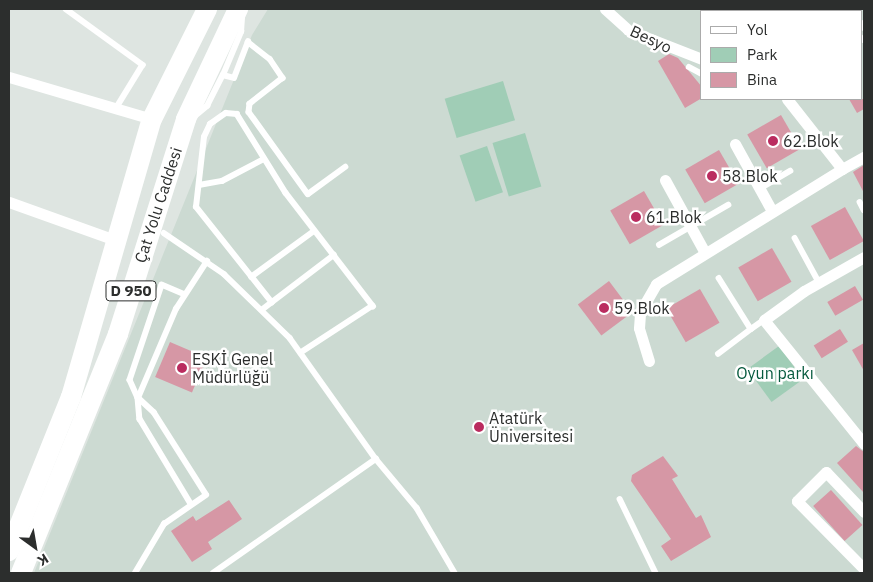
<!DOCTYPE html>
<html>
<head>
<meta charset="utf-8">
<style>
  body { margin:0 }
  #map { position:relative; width:873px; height:582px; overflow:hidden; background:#dee5e1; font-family:"IBM Plex Sans",sans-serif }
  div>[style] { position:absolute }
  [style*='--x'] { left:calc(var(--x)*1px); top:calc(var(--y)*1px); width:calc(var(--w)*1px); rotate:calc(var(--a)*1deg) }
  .built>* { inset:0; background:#ccdad2 }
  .green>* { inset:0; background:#a0cdb6; transform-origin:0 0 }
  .building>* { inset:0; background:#d697a5; transform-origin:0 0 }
  .lane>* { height:5.5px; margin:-2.75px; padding:0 2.75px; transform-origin:2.75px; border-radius:2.75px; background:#fff }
  .street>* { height:11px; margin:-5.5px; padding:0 5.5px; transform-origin:5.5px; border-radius:5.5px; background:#fff }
  .highway>* { height:20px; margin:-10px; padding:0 10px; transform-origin:10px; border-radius:10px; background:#fff }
  .dots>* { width:14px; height:14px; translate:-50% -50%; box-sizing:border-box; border:2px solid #fff; border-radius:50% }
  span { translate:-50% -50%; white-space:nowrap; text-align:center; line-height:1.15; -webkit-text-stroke:5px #fff; paint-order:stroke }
  .shield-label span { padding:1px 4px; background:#fff; border:1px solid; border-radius:4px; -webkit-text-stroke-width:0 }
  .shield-label { font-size:15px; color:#2c2e2d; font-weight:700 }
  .street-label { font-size:16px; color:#2c2e2d }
  .poi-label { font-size:16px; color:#2c2e2d }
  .left { translate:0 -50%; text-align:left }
  .park-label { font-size:16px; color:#05593d }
  .frame { position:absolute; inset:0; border:10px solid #2c2e2d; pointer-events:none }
  .legend { position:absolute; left:700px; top:10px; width:162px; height:90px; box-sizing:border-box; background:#fff; border:1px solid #ababab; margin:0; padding:6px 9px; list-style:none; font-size:15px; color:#2c2e2d }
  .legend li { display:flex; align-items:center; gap:10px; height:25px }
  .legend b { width:25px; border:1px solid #ababab }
  .north { position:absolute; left:10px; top:522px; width:50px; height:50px; -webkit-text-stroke:4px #fff; paint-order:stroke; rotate:148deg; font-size:14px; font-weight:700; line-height:20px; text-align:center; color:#2c2e2d }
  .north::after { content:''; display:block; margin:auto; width:18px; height:22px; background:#2c2e2d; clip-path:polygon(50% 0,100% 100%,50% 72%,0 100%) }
</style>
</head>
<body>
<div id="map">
  <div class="built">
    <i style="clip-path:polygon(evenodd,268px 9px,864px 9px,864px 573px,34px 573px,252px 35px,268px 9px,702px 11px,862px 11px,862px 99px,702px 99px,702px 11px)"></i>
  </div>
  <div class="green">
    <i style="left:503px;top:81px;width:41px;height:61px;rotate:73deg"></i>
    <i style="left:525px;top:133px;width:56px;height:34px;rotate:73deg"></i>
    <i style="left:487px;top:146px;width:49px;height:29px;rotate:71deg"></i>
    <i style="left:779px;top:346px;width:41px;height:39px;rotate:54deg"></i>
  </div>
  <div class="building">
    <i style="clip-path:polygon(669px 54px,678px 58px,702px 87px,702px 98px,685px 108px,658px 61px)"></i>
    <i style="clip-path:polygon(849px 99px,864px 99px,864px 109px,857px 113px)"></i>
    <i style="left:781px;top:115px;width:39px;height:39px;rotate:60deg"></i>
    <i style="left:719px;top:150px;width:39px;height:39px;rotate:60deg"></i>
    <i style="clip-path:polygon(864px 165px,864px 193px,853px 172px)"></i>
    <i style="left:644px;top:191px;width:39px;height:39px;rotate:60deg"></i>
    <i style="left:845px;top:207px;width:39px;height:39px;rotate:61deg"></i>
    <i style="left:772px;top:248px;width:39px;height:39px;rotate:60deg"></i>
    <i style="left:609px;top:281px;width:39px;height:39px;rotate:53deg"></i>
    <i style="left:855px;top:286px;width:16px;height:32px;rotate:60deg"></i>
    <i style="left:700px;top:289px;width:39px;height:39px;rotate:60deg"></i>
    <i style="left:840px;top:329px;width:15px;height:31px;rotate:58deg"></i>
    <i style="left:170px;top:342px;width:40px;height:38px;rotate:23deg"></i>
    <i style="clip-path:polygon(864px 343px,864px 371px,852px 350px)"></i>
    <i style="clip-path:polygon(856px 446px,864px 452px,864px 493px,837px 463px)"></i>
    <i style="clip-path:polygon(663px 456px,678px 476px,672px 479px,696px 518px,701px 515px,711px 537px,671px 561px,661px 546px,671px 539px,631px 481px,632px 475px)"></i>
    <i style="left:831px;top:490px;width:47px;height:24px;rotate:48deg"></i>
    <i style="clip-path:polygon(229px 500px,242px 519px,208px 542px,212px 549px,192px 562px,171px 531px,193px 516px,196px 521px)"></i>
  </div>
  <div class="lane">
    <i style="--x:66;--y:9;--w:95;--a:36"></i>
    <i style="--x:143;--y:65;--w:52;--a:121.5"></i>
    <i style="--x:853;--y:9;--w:3;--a:45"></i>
    <i style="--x:862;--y:23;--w:5;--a:68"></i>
    <i style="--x:862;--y:40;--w:3;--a:-45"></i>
    <i style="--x:689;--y:67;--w:15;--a:28"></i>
    <i style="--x:223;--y:75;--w:11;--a:15"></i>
    <i style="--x:234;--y:78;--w:39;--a:-69"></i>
    <i style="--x:248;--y:42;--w:28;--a:38"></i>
    <i style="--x:270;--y:59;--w:23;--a:56"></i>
    <i style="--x:283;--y:78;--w:42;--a:141.8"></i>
    <i style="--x:250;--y:104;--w:8;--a:97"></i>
    <i style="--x:249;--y:112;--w:101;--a:54.3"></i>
    <i style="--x:308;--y:194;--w:46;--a:-36.1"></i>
    <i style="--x:195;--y:116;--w:16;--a:-40"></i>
    <i style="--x:207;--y:106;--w:35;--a:-63"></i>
    <i style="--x:223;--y:75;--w:47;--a:-67.3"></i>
    <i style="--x:241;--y:32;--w:16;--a:-86"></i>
    <i style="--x:199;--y:185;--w:23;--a:-10"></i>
    <i style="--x:222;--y:181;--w:47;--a:-27.6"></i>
    <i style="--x:759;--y:189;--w:36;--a:-30"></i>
    <i style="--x:860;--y:202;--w:9;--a:63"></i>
    <i style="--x:164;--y:233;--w:73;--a:34.3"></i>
    <i style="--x:224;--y:274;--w:92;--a:44.1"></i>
    <i style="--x:290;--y:338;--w:148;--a:54.6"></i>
    <i style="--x:376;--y:459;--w:64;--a:50.1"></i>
    <i style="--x:417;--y:508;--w:75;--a:59.7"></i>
    <i style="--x:795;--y:238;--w:50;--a:61.4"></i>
    <i style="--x:659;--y:245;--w:80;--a:-30.1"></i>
    <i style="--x:251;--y:277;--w:78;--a:-36.1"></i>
    <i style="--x:719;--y:278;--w:60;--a:57.9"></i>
    <i style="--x:751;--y:329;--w:16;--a:-35"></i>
    <i style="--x:185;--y:295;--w:25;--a:-157"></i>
    <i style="--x:162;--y:285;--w:100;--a:108.6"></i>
    <i style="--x:130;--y:380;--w:20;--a:66"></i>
    <i style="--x:138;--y:398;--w:21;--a:85"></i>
    <i style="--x:140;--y:419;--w:99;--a:59"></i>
    <i style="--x:272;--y:303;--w:122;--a:-128.4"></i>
    <i style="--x:196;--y:207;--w:70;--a:-83.5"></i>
    <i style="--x:204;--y:137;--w:14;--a:-65"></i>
    <i style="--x:210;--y:124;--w:19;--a:-35"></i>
    <i style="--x:226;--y:113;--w:11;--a:5"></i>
    <i style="--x:237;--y:114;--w:93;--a:58.2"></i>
    <i style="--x:286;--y:193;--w:143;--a:52.4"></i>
    <i style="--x:373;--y:306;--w:86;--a:146.9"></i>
    <i style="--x:263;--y:309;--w:89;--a:-37.3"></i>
    <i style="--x:718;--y:354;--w:41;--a:-37.1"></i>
    <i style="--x:138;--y:398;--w:97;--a:-66.9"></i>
    <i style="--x:176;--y:309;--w:57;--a:-57.1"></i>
    <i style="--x:620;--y:499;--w:82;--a:64.1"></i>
    <i style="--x:135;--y:573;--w:57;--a:-59.4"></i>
    <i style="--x:164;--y:524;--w:51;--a:-34.6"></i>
    <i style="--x:206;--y:495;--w:97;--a:-122.4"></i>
    <i style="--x:154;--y:413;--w:22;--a:-137"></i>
    <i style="--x:213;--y:573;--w:199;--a:-35"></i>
  </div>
  <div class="street">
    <i style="--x:605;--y:9;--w:31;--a:42"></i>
    <i style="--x:628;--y:30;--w:79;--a:21.4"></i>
    <i style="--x:767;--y:11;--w:4;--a:-34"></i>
    <i style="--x:9;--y:77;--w:149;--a:16.4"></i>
    <i style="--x:787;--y:99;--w:89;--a:51.8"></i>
    <i style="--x:842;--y:169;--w:25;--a:-29"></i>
    <i style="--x:735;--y:144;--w:77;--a:61.1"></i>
    <i style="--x:665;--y:180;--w:81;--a:61.2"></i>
    <i style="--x:9;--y:202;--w:116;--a:19.7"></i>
    <i style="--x:864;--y:257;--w:69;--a:150.5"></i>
    <i style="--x:804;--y:291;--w:49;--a:144.1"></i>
    <i style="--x:764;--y:320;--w:159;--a:51.1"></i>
    <i style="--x:649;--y:361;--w:34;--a:-107"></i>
    <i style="--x:639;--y:328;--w:16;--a:-86"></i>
    <i style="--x:640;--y:312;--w:32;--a:-60"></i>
    <i style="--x:656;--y:284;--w:219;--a:-31.7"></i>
    <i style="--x:864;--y:512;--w:55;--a:-133.5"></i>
    <i style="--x:826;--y:472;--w:41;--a:135"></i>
    <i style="--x:797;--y:501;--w:95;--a:45.4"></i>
  </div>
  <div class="highway">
    <i style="--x:9;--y:551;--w:166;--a:-68.1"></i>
    <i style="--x:71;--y:397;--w:290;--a:-73.8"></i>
    <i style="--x:152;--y:119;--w:123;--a:-63.4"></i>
    <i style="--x:21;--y:573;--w:258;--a:-67.9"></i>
    <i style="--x:118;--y:334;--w:225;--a:-72.4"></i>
    <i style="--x:186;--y:119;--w:122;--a:-64.7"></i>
  </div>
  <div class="dots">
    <i style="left:773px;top:141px;background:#ba2c5f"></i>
    <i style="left:712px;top:176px;background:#ba2c5f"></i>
    <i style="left:636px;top:217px;background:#ba2c5f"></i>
    <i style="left:604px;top:308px;background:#ba2c5f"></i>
    <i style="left:182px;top:368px;background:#ba2c5f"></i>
    <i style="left:479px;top:427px;background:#ba2c5f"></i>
  </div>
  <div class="shield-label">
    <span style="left:131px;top:291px">D 950</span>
  </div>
  <div class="street-label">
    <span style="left:651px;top:39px;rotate:25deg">Besyo</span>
    <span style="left:158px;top:205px;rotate:-72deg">Çat Yolu Caddesi</span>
  </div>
  <div class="poi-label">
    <span class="left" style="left:783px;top:141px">62.Blok</span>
    <span class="left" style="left:722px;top:176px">58.Blok</span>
    <span class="left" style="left:646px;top:217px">61.Blok</span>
    <span class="left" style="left:614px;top:308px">59.Blok</span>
    <span class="left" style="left:192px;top:368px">ESKİ Genel<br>Müdürlüğü</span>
    <span class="left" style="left:489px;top:427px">Atatürk<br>Üniversitesi</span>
  </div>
  <div class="park-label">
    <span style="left:775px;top:373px">Oyun parkı</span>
  </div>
  <div class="frame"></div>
  <ul class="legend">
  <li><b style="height:6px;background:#fff"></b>Yol</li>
  <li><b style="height:14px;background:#a0cdb6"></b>Park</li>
  <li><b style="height:14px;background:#d697a5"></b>Bina</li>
  </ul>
  <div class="north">K</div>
</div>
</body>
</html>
